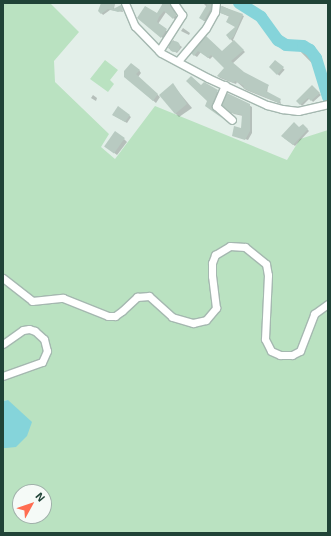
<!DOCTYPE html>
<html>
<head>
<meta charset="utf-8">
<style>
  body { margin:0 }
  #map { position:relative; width:331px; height:536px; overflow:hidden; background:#e3efe9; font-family:"Exo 2",sans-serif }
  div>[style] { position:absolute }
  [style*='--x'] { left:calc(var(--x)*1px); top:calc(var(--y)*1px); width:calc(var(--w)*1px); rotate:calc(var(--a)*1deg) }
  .green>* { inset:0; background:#bae2c1 }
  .water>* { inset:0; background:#85d4da }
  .shadow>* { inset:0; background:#0003; transform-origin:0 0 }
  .river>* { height:12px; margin:-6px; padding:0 6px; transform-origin:6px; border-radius:6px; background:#85d4da }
  .building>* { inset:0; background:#b8cac1; transform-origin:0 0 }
  .round { border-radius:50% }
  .roads { filter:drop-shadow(1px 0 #a5b8b0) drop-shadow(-1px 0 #a5b8b0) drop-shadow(0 1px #a5b8b0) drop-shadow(0 -1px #a5b8b0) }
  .minor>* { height:7px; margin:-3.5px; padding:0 3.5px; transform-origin:3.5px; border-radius:3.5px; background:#fff }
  span { translate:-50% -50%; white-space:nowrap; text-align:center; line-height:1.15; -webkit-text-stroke:4px #f5faf7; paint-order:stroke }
  .frame { position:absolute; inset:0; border:4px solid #204337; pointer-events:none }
  .north { position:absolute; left:12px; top:484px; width:40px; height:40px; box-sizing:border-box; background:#f5faf7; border:1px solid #a0b1aa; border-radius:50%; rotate:50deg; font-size:11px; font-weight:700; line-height:16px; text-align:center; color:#204337 }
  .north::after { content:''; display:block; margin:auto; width:14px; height:18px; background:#ff6d51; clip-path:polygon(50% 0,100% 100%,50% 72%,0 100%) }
</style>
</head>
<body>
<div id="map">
  <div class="green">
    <i style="clip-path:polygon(evenodd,3px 3px,50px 3px,79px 32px,54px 61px,55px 82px,109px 134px,101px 147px,115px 159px,155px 106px,287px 160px,300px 139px,328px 130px,328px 533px,3px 533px,3px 448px,6px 448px,8px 400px,3px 401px,3px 3px,20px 492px,44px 492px,44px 516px,20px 516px,20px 492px)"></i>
    <i style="clip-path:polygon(105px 60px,118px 70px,110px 80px,114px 84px,108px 92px,90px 79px)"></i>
  </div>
  <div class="water">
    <i style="clip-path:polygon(8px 400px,32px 422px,27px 436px,16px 447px,6px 448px,3px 448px,3px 401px)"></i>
  </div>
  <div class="shadow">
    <i style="clip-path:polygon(104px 3px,115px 3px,114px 9px,122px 8px,123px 12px,110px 10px,103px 15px,100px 11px)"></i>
    <i style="clip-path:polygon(160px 3px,171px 3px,177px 18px,176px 20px,166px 12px,158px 24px,168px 32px,164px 39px,140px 19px,157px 14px,163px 5px)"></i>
    <i style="clip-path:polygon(203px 3px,216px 3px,207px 23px,203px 20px,207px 7px)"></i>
    <i style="clip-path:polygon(222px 6px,244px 16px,233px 40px,245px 52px,232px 64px,243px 73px,268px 86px,267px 93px,280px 100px,281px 104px,246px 90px,237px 82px,236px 84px,220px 78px,218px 76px,225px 68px,213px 56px,210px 59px,201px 52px,197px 57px,194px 55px,206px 37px,222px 52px,233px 42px,227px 35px,236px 27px,230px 17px,221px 13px)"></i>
    <i style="clip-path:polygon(183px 28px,190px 33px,189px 35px,181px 31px)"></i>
    <i style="clip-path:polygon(173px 40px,182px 47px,177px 53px,168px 48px)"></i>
    <i style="left:303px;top:50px;width:16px;height:3px;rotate:45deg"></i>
    <i style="left:275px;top:61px;width:13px;height:8px;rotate:42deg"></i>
    <i style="clip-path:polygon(139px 70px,141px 73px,138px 77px,160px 97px,156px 103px,128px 79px)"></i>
    <i style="clip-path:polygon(173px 85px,192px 108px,179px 117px,175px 113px)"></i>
    <i style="clip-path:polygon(201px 86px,218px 92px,212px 109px,208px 107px,208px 101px)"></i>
    <i style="clip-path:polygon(312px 86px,321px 95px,313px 102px,310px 98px,302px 106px,298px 101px)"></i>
    <i style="clip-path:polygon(93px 95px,97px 98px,96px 101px,91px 98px)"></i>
    <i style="clip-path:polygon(223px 104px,249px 105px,252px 107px,252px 133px,248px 140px,234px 135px,242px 130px,243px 116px,234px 114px)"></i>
    <i style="clip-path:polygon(119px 108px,131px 117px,127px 123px,113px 115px)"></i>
    <i style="clip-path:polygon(303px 125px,309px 131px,295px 146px,284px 138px)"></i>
    <i style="clip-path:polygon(124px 139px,127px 142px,117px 155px,109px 149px)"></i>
  </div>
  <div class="river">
    <i style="--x:239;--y:3;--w:26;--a:32"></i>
    <i style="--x:261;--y:17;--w:29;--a:54"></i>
    <i style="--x:278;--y:40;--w:9;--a:32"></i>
    <i style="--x:286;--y:45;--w:17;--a:3"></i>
    <i style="--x:303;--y:46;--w:8;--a:30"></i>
    <i style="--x:310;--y:50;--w:10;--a:53"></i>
    <i style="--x:316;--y:58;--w:41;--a:72.9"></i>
  </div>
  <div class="building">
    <i style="clip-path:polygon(101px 3px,115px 3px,113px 9px,121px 5px,123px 10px,118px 12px,108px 9px,101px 14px,98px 11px)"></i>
    <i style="clip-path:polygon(163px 3px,169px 3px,176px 15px,173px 19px,164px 11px,159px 17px,157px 22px,167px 29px,161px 38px,137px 18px,145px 6px,157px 13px)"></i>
    <i style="clip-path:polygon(208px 3px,211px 3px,210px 10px,204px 21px,199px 18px)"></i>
    <i style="clip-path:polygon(221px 6px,243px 14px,234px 36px,230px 40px,226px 35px,235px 27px,226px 22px,229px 16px,220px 13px)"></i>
    <i style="clip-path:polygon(206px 36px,222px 51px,234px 40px,244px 50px,231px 61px,244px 72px,269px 85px,266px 91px,281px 99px,279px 103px,243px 88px,244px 86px,235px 81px,234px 83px,217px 76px,224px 68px,211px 55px,208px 58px,198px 51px,194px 56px,191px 53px)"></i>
    <i class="round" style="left:168.5px;top:40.5px;width:11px;height:11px"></i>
    <i style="clip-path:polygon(275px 60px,284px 67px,277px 75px,269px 67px)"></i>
    <i style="clip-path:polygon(131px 63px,140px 70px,136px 74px,158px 94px,153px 101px,124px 77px,124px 71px)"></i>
    <i style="clip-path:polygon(191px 76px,201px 85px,204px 82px,218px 90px,211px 107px,222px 118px,205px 106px,207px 101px,186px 81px)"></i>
    <i style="clip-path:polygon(173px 83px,187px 104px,175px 114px,159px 95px)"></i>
    <i style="clip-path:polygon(312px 85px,320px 93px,311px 101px,308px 98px,300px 105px,296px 101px)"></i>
    <i style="clip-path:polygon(227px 93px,250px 104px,250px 131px,245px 140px,232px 136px,234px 126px,241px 128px,242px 115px,231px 113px,222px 105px)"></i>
    <i style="clip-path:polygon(118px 106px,130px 115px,125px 122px,112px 115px)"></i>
    <i style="clip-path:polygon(294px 122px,299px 127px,303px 124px,308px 129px,293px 145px,281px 136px)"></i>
    <i style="left:115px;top:131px;width:12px;height:19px;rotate:35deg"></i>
  </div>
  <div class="roads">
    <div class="minor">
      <i style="--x:125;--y:3;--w:25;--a:67"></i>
      <i style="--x:135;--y:26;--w:37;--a:46"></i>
      <i style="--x:161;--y:53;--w:53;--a:28"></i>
      <i style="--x:208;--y:78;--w:65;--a:24.6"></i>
      <i style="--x:267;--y:105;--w:16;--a:15"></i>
      <i style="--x:282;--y:109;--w:16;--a:7"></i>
      <i style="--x:298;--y:111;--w:31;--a:-13"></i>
      <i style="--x:159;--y:51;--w:43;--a:-57.4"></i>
      <i style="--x:182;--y:15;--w:14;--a:-124"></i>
      <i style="--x:178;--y:61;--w:43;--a:-49.7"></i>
      <i style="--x:206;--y:28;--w:18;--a:-61"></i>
      <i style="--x:215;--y:12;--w:9;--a:-84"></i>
      <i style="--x:225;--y:85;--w:23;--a:113"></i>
      <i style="--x:216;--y:106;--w:21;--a:41"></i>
      <i style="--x:3;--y:278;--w:37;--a:38"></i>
      <i style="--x:32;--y:301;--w:31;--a:-6"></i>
      <i style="--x:63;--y:298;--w:48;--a:21.8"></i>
      <i style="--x:108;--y:316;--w:7;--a:0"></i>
      <i style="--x:115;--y:316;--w:9;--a:-36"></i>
      <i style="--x:122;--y:311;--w:21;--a:-43"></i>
      <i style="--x:137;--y:297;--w:12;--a:-5"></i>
      <i style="--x:149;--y:296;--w:31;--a:42"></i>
      <i style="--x:172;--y:317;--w:22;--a:16"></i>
      <i style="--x:193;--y:323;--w:13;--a:-13"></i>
      <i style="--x:206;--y:320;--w:16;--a:-50"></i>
      <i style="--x:216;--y:308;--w:32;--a:-97"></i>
      <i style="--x:212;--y:276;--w:13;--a:-90"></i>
      <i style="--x:212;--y:263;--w:9;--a:-69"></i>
      <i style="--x:215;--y:255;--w:17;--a:-31"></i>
      <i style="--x:230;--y:246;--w:15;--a:4"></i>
      <i style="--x:245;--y:247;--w:27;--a:39"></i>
      <i style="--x:266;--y:264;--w:11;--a:80"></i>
      <i style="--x:268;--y:275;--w:64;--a:92.7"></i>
      <i style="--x:265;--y:339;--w:13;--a:63"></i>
      <i style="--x:271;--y:351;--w:10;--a:24"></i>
      <i style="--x:280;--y:355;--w:12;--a:0"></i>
      <i style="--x:292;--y:355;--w:9;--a:-27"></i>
      <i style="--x:300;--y:351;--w:40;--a:-69"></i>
      <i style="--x:314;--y:314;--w:17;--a:-36"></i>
      <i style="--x:3;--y:344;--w:24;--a:-35"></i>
      <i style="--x:23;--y:330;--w:6;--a:-9"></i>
      <i style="--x:29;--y:329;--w:6;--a:18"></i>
      <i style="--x:35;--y:331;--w:12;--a:42"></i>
      <i style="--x:44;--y:339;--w:12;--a:76"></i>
      <i style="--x:47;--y:351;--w:12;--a:114"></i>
      <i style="--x:42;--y:362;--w:41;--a:160.3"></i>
    </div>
  </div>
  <div class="frame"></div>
  <div class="north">N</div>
</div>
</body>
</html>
